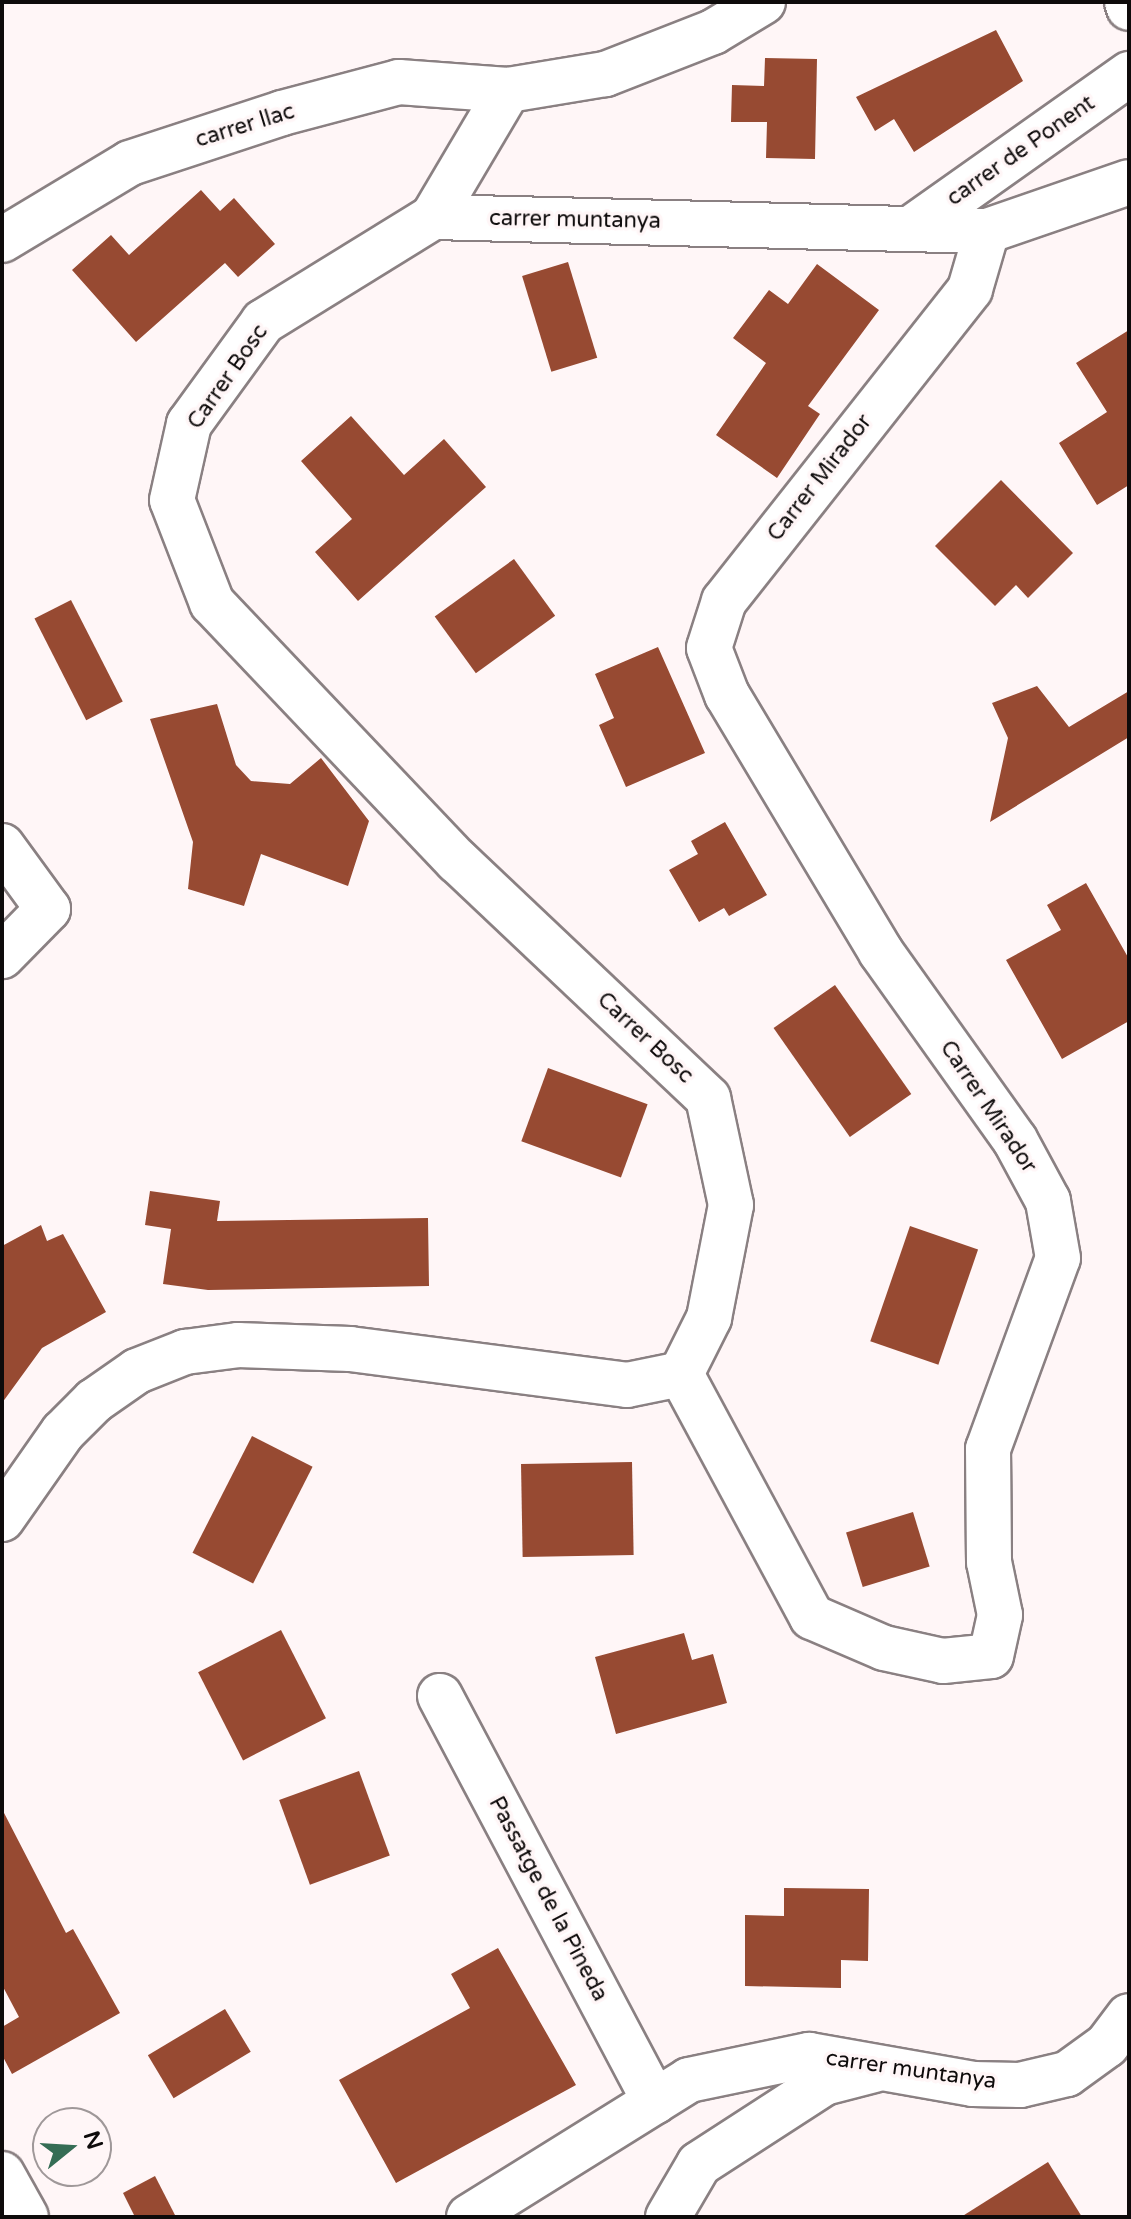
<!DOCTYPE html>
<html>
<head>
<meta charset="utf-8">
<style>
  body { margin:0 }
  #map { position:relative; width:1131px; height:2219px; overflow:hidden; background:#fff6f7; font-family:"Varela Round",sans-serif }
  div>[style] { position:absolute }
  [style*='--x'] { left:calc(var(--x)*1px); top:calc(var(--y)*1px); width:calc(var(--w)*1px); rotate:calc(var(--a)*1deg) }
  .building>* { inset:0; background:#974a32; transform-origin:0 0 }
  .roads { filter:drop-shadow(2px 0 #8a8082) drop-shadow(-2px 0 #8a8082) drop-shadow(0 2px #8a8082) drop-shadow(0 -2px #8a8082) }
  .street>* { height:44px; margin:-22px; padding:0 22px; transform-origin:22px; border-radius:22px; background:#fff }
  span { translate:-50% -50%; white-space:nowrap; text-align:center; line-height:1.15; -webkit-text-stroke:7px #fff6f7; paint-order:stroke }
  .street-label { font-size:22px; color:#0e0b0b }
  .frame { position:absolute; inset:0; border:4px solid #0e0b0b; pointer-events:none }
  .north { position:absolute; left:32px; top:2107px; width:80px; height:80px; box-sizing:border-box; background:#fff6f7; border:2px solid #9f9899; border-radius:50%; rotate:72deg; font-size:22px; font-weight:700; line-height:32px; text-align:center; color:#0e0b0b }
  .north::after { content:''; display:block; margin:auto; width:28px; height:36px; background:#356d55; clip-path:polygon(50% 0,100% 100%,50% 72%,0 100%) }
</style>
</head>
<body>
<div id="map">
  <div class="building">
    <i style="clip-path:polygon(996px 30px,1023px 81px,914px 152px,894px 119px,875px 131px,856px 97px)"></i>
    <i style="clip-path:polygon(765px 58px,817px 59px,815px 159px,766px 158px,767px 122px,731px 122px,732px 85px,764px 86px)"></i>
    <i style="clip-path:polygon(201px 190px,220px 211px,234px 198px,275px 244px,238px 277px,225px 263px,136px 342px,72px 270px,111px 235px,129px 255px)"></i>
    <i style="left:568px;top:262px;width:100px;height:48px;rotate:73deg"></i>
    <i style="clip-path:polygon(817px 264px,879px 310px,808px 406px,820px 414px,777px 478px,716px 435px,766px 363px,733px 338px,769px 290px,788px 304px)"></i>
    <i style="clip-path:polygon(1129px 330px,1129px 485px,1097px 505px,1059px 443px,1107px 412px,1076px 363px)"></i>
    <i style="clip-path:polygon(351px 416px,404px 475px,444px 439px,486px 487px,358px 601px,315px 552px,352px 519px,301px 461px)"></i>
    <i style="clip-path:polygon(1001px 480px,1073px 553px,1028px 598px,1016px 585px,995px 606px,935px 546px)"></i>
    <i style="left:514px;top:559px;width:70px;height:98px;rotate:54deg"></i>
    <i style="left:71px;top:600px;width:114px;height:41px;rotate:63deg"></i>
    <i style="clip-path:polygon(658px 647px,705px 753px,626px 787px,599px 725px,614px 718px,595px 674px)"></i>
    <i style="clip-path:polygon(1037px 686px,1069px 727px,1129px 691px,1129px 737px,990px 822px,1008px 738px,992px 703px)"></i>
    <i style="clip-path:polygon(217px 704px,236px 765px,251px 781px,290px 784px,321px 758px,369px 821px,348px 886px,261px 854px,244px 906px,188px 889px,193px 842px,150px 719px)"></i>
    <i style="clip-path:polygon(725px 822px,767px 895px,729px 916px,724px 908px,699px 922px,669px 870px,698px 854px,691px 841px)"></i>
    <i style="clip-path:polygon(1086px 883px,1129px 959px,1129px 1021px,1062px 1059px,1006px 960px,1061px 930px,1047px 905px)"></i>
    <i style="left:835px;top:985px;width:133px;height:75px;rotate:55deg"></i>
    <i style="left:548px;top:1068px;width:106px;height:78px;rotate:20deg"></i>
    <i style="clip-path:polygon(150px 1191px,220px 1201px,217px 1221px,428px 1218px,429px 1286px,208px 1290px,163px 1284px,171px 1229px,145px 1225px)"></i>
    <i style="clip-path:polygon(41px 1225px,47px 1241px,63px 1234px,106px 1312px,42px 1348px,2px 1403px,2px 1246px)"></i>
    <i style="left:910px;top:1226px;width:72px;height:122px;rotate:19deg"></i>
    <i style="left:252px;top:1436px;width:68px;height:131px;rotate:27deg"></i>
    <i style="left:632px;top:1462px;width:93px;height:111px;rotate:89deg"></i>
    <i style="left:913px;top:1512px;width:57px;height:70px;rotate:73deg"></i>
    <i style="left:281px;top:1630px;width:99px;height:93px;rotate:63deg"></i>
    <i style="clip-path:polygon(684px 1633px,692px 1660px,713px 1654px,727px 1703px,616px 1734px,595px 1657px)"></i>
    <i style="left:359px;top:1771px;width:90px;height:85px;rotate:70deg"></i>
    <i style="clip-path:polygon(2px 1809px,66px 1933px,73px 1929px,120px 2013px,12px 2074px,2px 2055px,2px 2027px,19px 2017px,2px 1985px)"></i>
    <i style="clip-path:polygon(784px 1888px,869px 1889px,868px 1961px,841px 1960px,841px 1988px,745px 1986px,745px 1915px,784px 1916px)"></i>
    <i style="clip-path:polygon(498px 1948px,576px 2085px,396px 2183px,339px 2080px,470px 2008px,451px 1974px)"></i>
    <i style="left:225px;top:2009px;width:50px;height:90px;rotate:59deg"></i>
    <i style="clip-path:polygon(1048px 2162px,1082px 2217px,961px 2217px)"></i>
    <i style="clip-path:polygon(155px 2176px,176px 2217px,135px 2217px,123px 2193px)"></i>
  </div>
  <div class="roads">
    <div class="street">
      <i style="--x:763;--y:2;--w:58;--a:149"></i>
      <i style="--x:713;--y:32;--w:116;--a:158.7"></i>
      <i style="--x:605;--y:74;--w:98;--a:170.6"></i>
      <i style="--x:508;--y:90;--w:147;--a:120.6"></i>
      <i style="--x:433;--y:217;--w:554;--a:1.45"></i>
      <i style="--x:987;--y:231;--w:150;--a:-19"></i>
      <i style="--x:1127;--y:2;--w:6;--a:72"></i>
      <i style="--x:913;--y:227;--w:265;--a:-35.3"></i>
      <i style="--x:2;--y:240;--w:149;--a:-31"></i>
      <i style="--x:130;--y:163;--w:160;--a:-18.2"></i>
      <i style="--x:282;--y:113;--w:121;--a:-14.8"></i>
      <i style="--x:399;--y:82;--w:109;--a:4.2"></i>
      <i style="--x:2;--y:846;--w:78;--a:53.9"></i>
      <i style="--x:48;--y:909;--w:66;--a:134.4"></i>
      <i style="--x:681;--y:1374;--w:276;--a:61.7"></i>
      <i style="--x:812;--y:1617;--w:78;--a:23.3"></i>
      <i style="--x:884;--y:1648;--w:60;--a:12.4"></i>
      <i style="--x:943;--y:1661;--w:48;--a:-5.9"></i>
      <i style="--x:991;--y:1656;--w:42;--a:-77.6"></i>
      <i style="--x:1000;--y:1615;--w:54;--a:-101.7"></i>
      <i style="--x:989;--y:1562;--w:113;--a:-90.5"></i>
      <i style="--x:988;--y:1449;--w:203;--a:-69.9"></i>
      <i style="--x:1058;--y:1258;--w:58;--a:-100"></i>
      <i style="--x:1048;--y:1201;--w:69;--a:-118.4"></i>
      <i style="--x:1015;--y:1140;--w:231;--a:-125.5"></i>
      <i style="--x:881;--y:952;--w:300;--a:-120.9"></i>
      <i style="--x:727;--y:695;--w:50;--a:-111"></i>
      <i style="--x:709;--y:648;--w:49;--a:-72.3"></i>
      <i style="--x:724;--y:601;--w:397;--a:-51.7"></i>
      <i style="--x:970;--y:289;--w:60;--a:-73.7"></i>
      <i style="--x:2;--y:1519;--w:106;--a:-55"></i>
      <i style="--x:63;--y:1432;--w:44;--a:-45"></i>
      <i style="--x:94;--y:1401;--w:52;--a:-34.9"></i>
      <i style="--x:137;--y:1371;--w:52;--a:-21.6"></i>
      <i style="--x:185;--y:1352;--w:53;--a:-7.5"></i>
      <i style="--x:238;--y:1345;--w:112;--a:2"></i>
      <i style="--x:350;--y:1349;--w:279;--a:7.4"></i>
      <i style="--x:627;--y:1385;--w:55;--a:-11.5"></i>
      <i style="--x:681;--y:1374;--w:63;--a:-63.4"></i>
      <i style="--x:709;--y:1318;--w:115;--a:-79"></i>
      <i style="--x:731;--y:1205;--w:109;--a:-102.1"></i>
      <i style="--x:708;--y:1098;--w:345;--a:-136.6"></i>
      <i style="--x:457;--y:861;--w:356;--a:-133.5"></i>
      <i style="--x:212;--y:603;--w:110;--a:-111.2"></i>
      <i style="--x:172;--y:500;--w:78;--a:-77.4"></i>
      <i style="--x:189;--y:424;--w:126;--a:-54"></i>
      <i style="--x:263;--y:322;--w:200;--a:-31.7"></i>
      <i style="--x:440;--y:1696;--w:459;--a:62.1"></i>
      <i style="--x:2;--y:2174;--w:49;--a:60.8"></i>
      <i style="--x:469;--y:2217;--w:259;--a:-31.9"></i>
      <i style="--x:689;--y:2080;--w:123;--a:-11.8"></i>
      <i style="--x:809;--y:2055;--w:167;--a:10"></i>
      <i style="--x:973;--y:2084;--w:47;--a:1.2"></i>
      <i style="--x:1020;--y:2085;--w:48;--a:-13.2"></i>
      <i style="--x:1067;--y:2074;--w:49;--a:-35.9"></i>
      <i style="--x:1107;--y:2045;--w:36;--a:-53"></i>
      <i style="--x:668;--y:2217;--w:61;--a:-59.7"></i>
      <i style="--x:699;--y:2164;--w:149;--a:-32.9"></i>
      <i style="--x:824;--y:2083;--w:52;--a:-14.6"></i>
    </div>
  </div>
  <div class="street-label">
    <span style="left:245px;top:126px;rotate:-17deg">carrer llac</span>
    <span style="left:1021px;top:151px;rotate:-35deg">carrer de Ponent</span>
    <span style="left:575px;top:220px;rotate:1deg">carrer muntanya</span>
    <span style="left:228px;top:377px;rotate:-55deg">Carrer Bosc</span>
    <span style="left:820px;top:478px;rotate:-52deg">Carrer Mirador</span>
    <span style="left:645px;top:1038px;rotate:43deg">Carrer Bosc</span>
    <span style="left:988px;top:1107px;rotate:56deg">Carrer Mirador</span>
    <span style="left:548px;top:1899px;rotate:62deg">Passatge de la Pineda</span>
    <span style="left:911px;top:2070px;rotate:8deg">carrer muntanya</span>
  </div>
  <div class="frame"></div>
  <div class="north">N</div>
</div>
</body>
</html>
